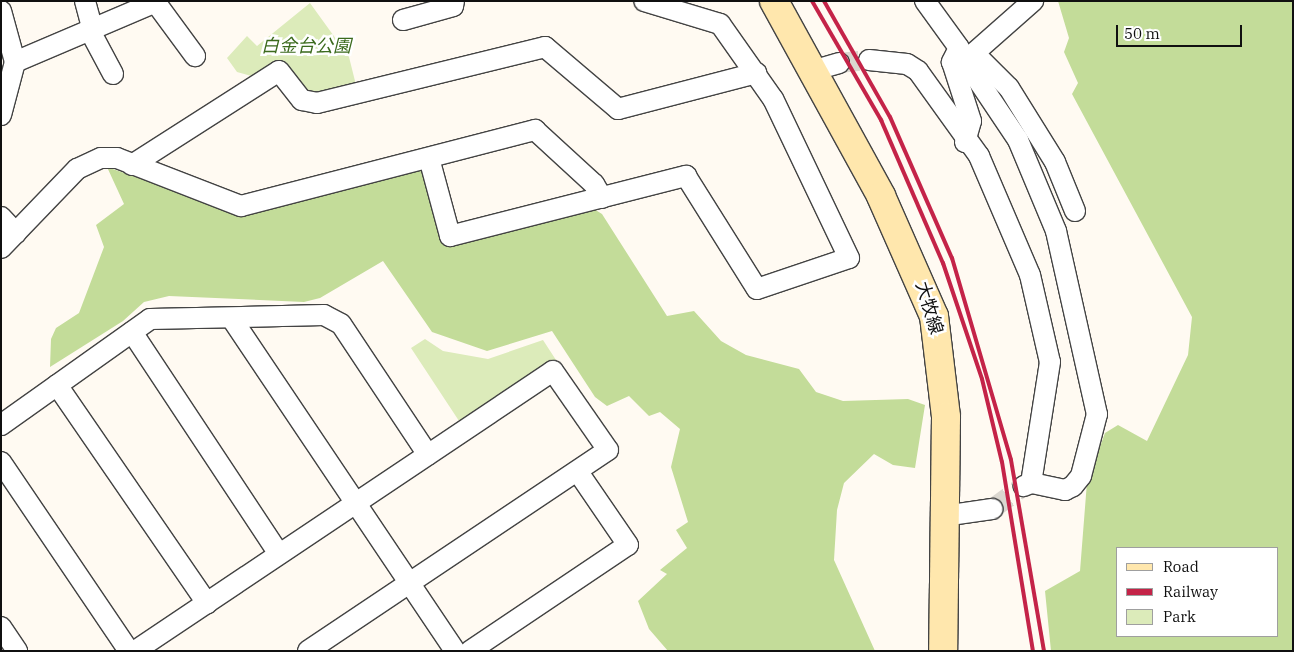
<!DOCTYPE html>
<html>
<head>
<meta charset="utf-8">
<style>
  body { margin:0 }
  #map { position:relative; width:1294px; height:652px; overflow:hidden; background:#fffaf2; font-family:"IBM Plex Serif","Noto Sans JP",serif }
  div>[style] { position:absolute }
  [style*='--x'] { left:calc(var(--x)*1px); top:calc(var(--y)*1px); width:calc(var(--w)*1px); rotate:calc(var(--a)*1deg) }
  .green>* { inset:0; background:#dcebba }
  .forest>* { inset:0; background:#c3dc99 }
  .street-tunnel>* { height:20px; margin-top:-10px; transform-origin:0; background:repeating-linear-gradient(90deg,#dbd7d0 0 20px,transparent 0 30px) }
  .roads { filter:drop-shadow(1px 0 #434343) drop-shadow(-1px 0 #434343) drop-shadow(0 1px #434343) drop-shadow(0 -1px #434343) }
  .street>* { height:20px; margin:-10px; padding:0 10px; transform-origin:10px; border-radius:10px; background:#fff }
  .secondary>* { height:28px; margin:-14px; padding:0 14px; transform-origin:14px; border-radius:14px; background:#ffe7ad }
  .rail>* { height:4px; margin:-2px; padding:0 2px; transform-origin:2px; border-radius:2px; background:#c42348 }
  span { translate:-50% -50%; white-space:nowrap; text-align:center; line-height:1.15; -webkit-text-stroke:5px #fff; paint-order:stroke }
  .park-label { font-size:18px; color:#3b6a1d; font-style:italic }
  .street-label { font-size:18px; color:#101010 }
  .frame { position:absolute; inset:0; border:2px solid #101010; pointer-events:none }
  .legend { position:absolute; left:1116px; top:547px; width:162px; height:90px; box-sizing:border-box; background:#fff; border:1px solid #9f9f9f; margin:0; padding:6px 9px; list-style:none; font-size:15px; color:#101010 }
  .legend li { display:flex; align-items:center; gap:10px; height:25px }
  .legend b { width:25px; border:1px solid #9f9f9f }
  .scale { position:absolute; left:1116px; top:25px; width:126px; height:22px; box-sizing:border-box; border:2px solid #101010; border-top:0; padding-left:6px; font-size:15px; line-height:18px; white-space:nowrap; color:#101010; -webkit-text-stroke:4px #fff; paint-order:stroke }
</style>
</head>
<body>
<div id="map">
  <div class="green">
    <i style="clip-path:polygon(310px 3px,349px 57px,356px 85px,318px 96px,304px 92px,281px 61px,255px 77px,237px 72px,227px 58px,247px 36px,257px 46px)"></i>
    <i style="clip-path:polygon(425px 339px,443px 351px,488px 359px,543px 340px,556px 360px,461px 424px,411px 348px)"></i>
  </div>
  <div class="forest">
    <i style="clip-path:polygon(evenodd,1058px 1px,1293px 1px,1293px 651px,1051px 651px,1045px 591px,1080px 571px,1087px 482px,1105px 433px,1118px 425px,1147px 441px,1188px 355px,1192px 317px,1072px 94px,1078px 83px,1064px 52px,1069px 38px,1058px 1px,1118px 548px,1278px 548px,1278px 636px,1118px 636px,1118px 548px)"></i>
    <i style="clip-path:polygon(107px 167px,242px 214px,418px 169px,424px 172px,443px 242px,594px 209px,602px 214px,667px 316px,694px 311px,721px 341px,746px 355px,799px 369px,816px 392px,843px 401px,908px 399px,925px 405px,915px 468px,893px 465px,874px 454px,844px 483px,837px 510px,834px 560px,875px 651px,668px 651px,649px 629px,638px 601px,667px 574px,660px 570px,687px 548px,676px 530px,688px 522px,671px 467px,680px 429px,660px 412px,649px 416px,629px 396px,607px 406px,595px 397px,552px 331px,487px 351px,432px 332px,383px 261px,320px 298px,304px 302px,169px 296px,144px 302px,123px 321px,50px 367px,51px 339px,56px 328px,79px 313px,104px 247px,96px 225px,124px 204px)"></i>
  </div>
  <div class="street-tunnel">
    <i style="--x:839;--y:63;--w:30;--a:-6"></i>
    <i style="--x:992;--y:509;--w:39;--a:-36"></i>
  </div>
  <div class="roads">
    <div class="street">
      <i style="--x:85;--y:1;--w:27;--a:75"></i>
      <i style="--x:925;--y:1;--w:58;--a:54.1"></i>
      <i style="--x:959;--y:48;--w:16;--a:117"></i>
      <i style="--x:952;--y:62;--w:62;--a:72.1"></i>
      <i style="--x:971;--y:121;--w:22;--a:106"></i>
      <i style="--x:156;--y:3;--w:66;--a:53.7"></i>
      <i style="--x:1;--y:11;--w:53;--a:74.6"></i>
      <i style="--x:403;--y:20;--w:52;--a:-15.6"></i>
      <i style="--x:453;--y:6;--w:5;--a:-79"></i>
      <i style="--x:89;--y:29;--w:51;--a:61.9"></i>
      <i style="--x:974;--y:53;--w:49;--a:45"></i>
      <i style="--x:1009;--y:88;--w:87;--a:58.1"></i>
      <i style="--x:1055;--y:162;--w:53;--a:67.8"></i>
      <i style="--x:869;--y:60;--w:38;--a:6"></i>
      <i style="--x:907;--y:64;--w:13;--a:32"></i>
      <i style="--x:918;--y:71;--w:105;--a:54.3"></i>
      <i style="--x:979;--y:156;--w:129;--a:66.8"></i>
      <i style="--x:1030;--y:275;--w:89;--a:77.1"></i>
      <i style="--x:1050;--y:362;--w:122;--a:98.9"></i>
      <i style="--x:1031;--y:483;--w:8;--a:157"></i>
      <i style="--x:965;--y:61;--w:95;--a:56.1"></i>
      <i style="--x:1018;--y:140;--w:99;--a:67.3"></i>
      <i style="--x:1056;--y:231;--w:188;--a:77.4"></i>
      <i style="--x:1097;--y:414;--w:64;--a:104.5"></i>
      <i style="--x:1081;--y:476;--w:13;--a:129"></i>
      <i style="--x:1073;--y:486;--w:9;--a:153"></i>
      <i style="--x:1065;--y:490;--w:35;--a:-168"></i>
      <i style="--x:965;--y:61;--w:91;--a:-41.4"></i>
      <i style="--x:815;--y:70;--w:25;--a:-16"></i>
      <i style="--x:1;--y:115;--w:55;--a:-75.2"></i>
      <i style="--x:15;--y:62;--w:155;--a:-23.1"></i>
      <i style="--x:429;--y:158;--w:81;--a:74.9"></i>
      <i style="--x:450;--y:236;--w:244;--a:-14.3"></i>
      <i style="--x:686;--y:176;--w:133;--a:57.9"></i>
      <i style="--x:757;--y:289;--w:97;--a:-18.6"></i>
      <i style="--x:849;--y:258;--w:176;--a:-115.5"></i>
      <i style="--x:773;--y:99;--w:92;--a:-125.2"></i>
      <i style="--x:720;--y:24;--w:79;--a:-163.2"></i>
      <i style="--x:132;--y:165;--w:174;--a:-32.6"></i>
      <i style="--x:279;--y:71;--w:37;--a:52"></i>
      <i style="--x:302;--y:100;--w:15;--a:11"></i>
      <i style="--x:317;--y:103;--w:235;--a:-13.8"></i>
      <i style="--x:545;--y:47;--w:96;--a:40.3"></i>
      <i style="--x:618;--y:109;--w:143;--a:-14.6"></i>
      <i style="--x:1;--y:217;--w:22;--a:47"></i>
      <i style="--x:1;--y:248;--w:110;--a:-46.1"></i>
      <i style="--x:77;--y:169;--w:26;--a:-25"></i>
      <i style="--x:101;--y:158;--w:16;--a:0"></i>
      <i style="--x:117;--y:158;--w:133;--a:21.2"></i>
      <i style="--x:241;--y:206;--w:304;--a:-14.5"></i>
      <i style="--x:535;--y:130;--w:80;--a:42.5"></i>
      <i style="--x:594;--y:184;--w:16;--a:60"></i>
      <i style="--x:232;--y:319;--w:400;--a:56.1"></i>
      <i style="--x:132;--y:332;--w:266;--a:56.5"></i>
      <i style="--x:57;--y:385;--w:265;--a:55.5"></i>
      <i style="--x:1;--y:425;--w:183;--a:-35.4"></i>
      <i style="--x:150;--y:319;--w:174;--a:-1.3"></i>
      <i style="--x:324;--y:315;--w:19;--a:28"></i>
      <i style="--x:341;--y:324;--w:157;--a:56.4"></i>
      <i style="--x:1;--y:462;--w:228;--a:55.9"></i>
      <i style="--x:944;--y:516;--w:49;--a:-8.3"></i>
      <i style="--x:1;--y:627;--w:29;--a:56"></i>
      <i style="--x:135;--y:651;--w:503;--a:-33.82"></i>
      <i style="--x:553;--y:371;--w:96;--a:55.2"></i>
      <i style="--x:608;--y:450;--w:361;--a:146.2"></i>
      <i style="--x:470;--y:651;--w:190;--a:-33.9"></i>
      <i style="--x:628;--y:545;--w:88;--a:-124.4"></i>
    </div>
    <div class="secondary">
      <i style="--x:774;--y:1;--w:222;--a:61.2"></i>
      <i style="--x:881;--y:196;--w:131;--a:66.2"></i>
      <i style="--x:934;--y:316;--w:102;--a:83.2"></i>
      <i style="--x:946;--y:417;--w:234;--a:90.7"></i>
    </div>
  </div>
  <div class="rail">
    <i style="--x:812;--y:1;--w:138;--a:59.9"></i>
    <i style="--x:881;--y:120;--w:156;--a:66.6"></i>
    <i style="--x:943;--y:263;--w:122;--a:71.4"></i>
    <i style="--x:982;--y:379;--w:85;--a:76.5"></i>
    <i style="--x:1002;--y:462;--w:192;--a:80.7"></i>
    <i style="--x:824;--y:1;--w:133;--a:60.4"></i>
    <i style="--x:890;--y:117;--w:154;--a:66.3"></i>
    <i style="--x:952;--y:258;--w:210;--a:73.7"></i>
    <i style="--x:1011;--y:460;--w:194;--a:80.2"></i>
  </div>
  <div class="park-label">
    <span style="left:306px;top:46px">白金台公園</span>
  </div>
  <div class="street-label">
    <span style="left:929px;top:308px;rotate:73deg">大牧線</span>
  </div>
  <div class="frame"></div>
  <ul class="legend">
  <li><b style="height:6px;background:#ffe7ad"></b>Road</li>
  <li><b style="height:6px;background:#c42348"></b>Railway</li>
  <li><b style="height:14px;background:#dcebba"></b>Park</li>
  </ul>
  <div class="scale">50 m</div>
</div>
</body>
</html>
